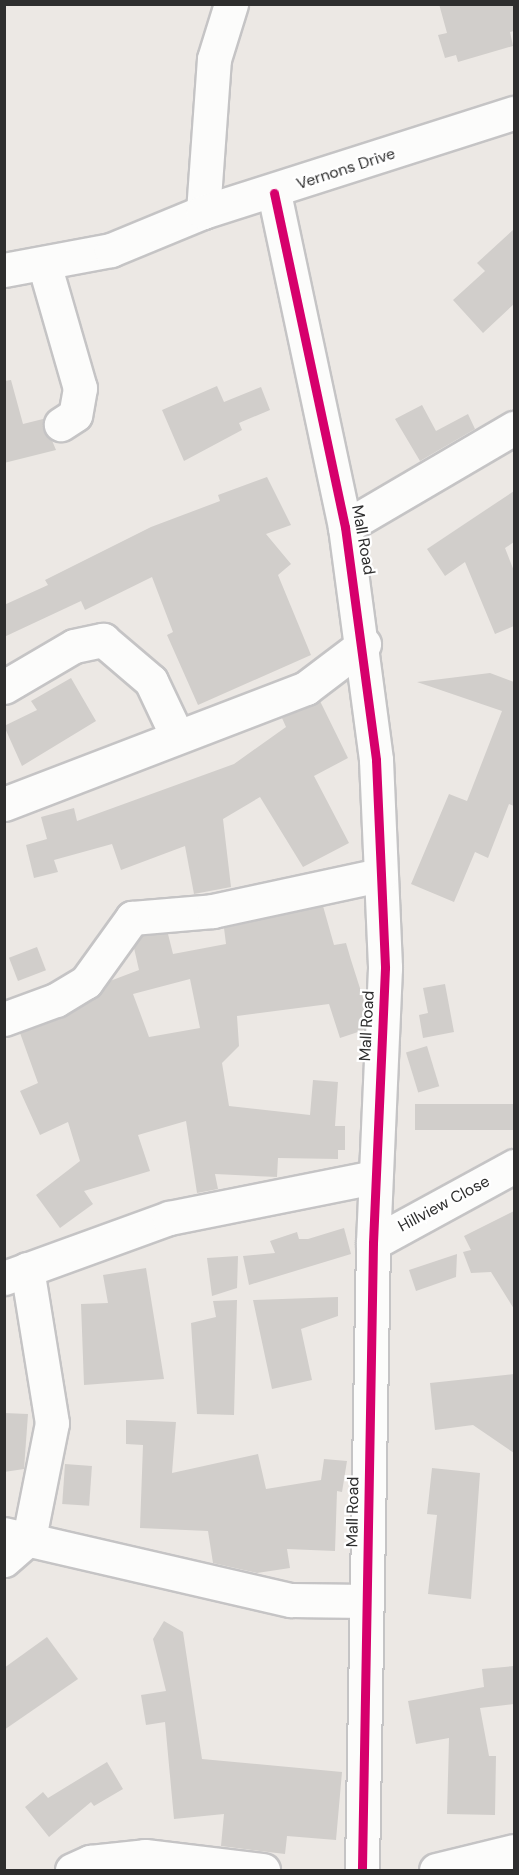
<!DOCTYPE html>
<html>
<head>
<meta charset="utf-8">
<style>
  body { margin:0 }
  #map { position:relative; width:519px; height:1875px; overflow:hidden; background:#ece8e4; font-family:"DM Sans",sans-serif }
  div>[style] { position:absolute }
  [style*='--x'] { left:calc(var(--x)*1px); top:calc(var(--y)*1px); width:calc(var(--w)*1px); rotate:calc(var(--a)*1deg) }
  .building>* { inset:0; background:#d1cecb; transform-origin:0 0 }
  .roads { filter:drop-shadow(2px 0 #c5c4c5) drop-shadow(-2px 0 #c5c4c5) drop-shadow(0 2px #c5c4c5) drop-shadow(0 -2px #c5c4c5) }
  .minor>* { height:33px; margin:-16.5px; padding:0 16.5px; transform-origin:16.5px; border-radius:16.5px; background:#fcfcfb }
  .cycleway>* { height:9px; margin:-4.5px; padding:0 4.5px; transform-origin:4.5px; border-radius:4.5px; background:#d6006c }
  span { translate:-50% -50%; white-space:nowrap; text-align:center; line-height:1.15; -webkit-text-stroke:4.5px #fff; paint-order:stroke }
  .street-label { font-size:16px; color:#2e2e2e }
  .frame { position:absolute; inset:0; border:6px solid #2e2e2e; pointer-events:none }
</style>
</head>
<body>
<div id="map">
  <div class="building">
    <i style="clip-path:polygon(439px 4px,514px 4px,514px 31px,510px 32px,513px 46px,458px 62px,456px 55px,445px 58px,438px 35px,447px 33px)"></i>
    <i style="clip-path:polygon(514px 229px,514px 304px,483px 333px,453px 300px,485px 271px,477px 263px)"></i>
    <i style="clip-path:polygon(11px 380px,23px 424px,43px 419px,56px 450px,4px 463px,4px 381px)"></i>
    <i style="clip-path:polygon(217px 386px,224px 402px,261px 387px,270px 410px,239px 423px,242px 430px,184px 461px,162px 410px)"></i>
    <i style="clip-path:polygon(422px 405px,436px 431px,468px 414px,475px 429px,420px 461px,395px 419px)"></i>
    <i style="clip-path:polygon(267px 477px,291px 525px,266px 534px,291px 564px,278px 575px,311px 655px,198px 705px,167px 635px,173px 632px,152px 577px,85px 610px,81px 601px,4px 637px,4px 605px,48px 585px,45px 580px,151px 527px,220px 501px,218px 495px)"></i>
    <i style="clip-path:polygon(514px 491px,514px 542px,505px 548px,514px 571px,514px 626px,495px 634px,465px 562px,445px 576px,427px 549px)"></i>
    <i style="clip-path:polygon(490px 673px,514px 682px,514px 806px,509px 804px,488px 858px,475px 852px,454px 902px,411px 884px,449px 794px,467px 801px,502px 711px,417px 682px)"></i>
    <i style="clip-path:polygon(71px 678px,96px 721px,22px 766px,4px 726px,37px 710px,31px 701px)"></i>
    <i style="clip-path:polygon(320px 701px,348px 758px,314px 776px,349px 843px,303px 867px,260px 797px,223px 819px,231px 887px,194px 894px,185px 846px,121px 870px,112px 844px,54px 860px,58px 872px,34px 878px,26px 845px,47px 839px,41px 817px,74px 808px,77px 821px,234px 764px,286px 727px,282px 718px)"></i>
    <i style="clip-path:polygon(evenodd,323px 906px,334px 945px,346px 943px,351px 960px,365px 1004px,364px 1030px,340px 1038px,329px 1004px,237px 1016px,239px 1046px,222px 1063px,229px 1106px,310px 1115px,313px 1080px,338px 1082px,335px 1126px,345px 1126px,345px 1150px,338px 1150px,338px 1159px,278px 1158px,277px 1177px,215px 1174px,218px 1189px,197px 1193px,186px 1121px,138px 1135px,150px 1171px,84px 1191px,93px 1204px,60px 1228px,36px 1195px,80px 1161px,68px 1122px,40px 1135px,20px 1091px,38px 1083px,20px 1033px,66px 1016px,96px 998px,110px 981px,139px 970px,134px 948px,142px 936px,168px 934px,173px 954px,226px 944px,224px 928px,323px 906px,190px 979px,200px 1028px,149px 1037px,133px 994px,190px 979px)"></i>
    <i style="left:37px;top:947px;width:25px;height:30px;rotate:69deg"></i>
    <i style="clip-path:polygon(445px 984px,454px 1032px,423px 1038px,419px 1015px,428px 1013px,423px 988px)"></i>
    <i style="left:427px;top:1046px;width:42px;height:22px;rotate:73deg"></i>
    <i style="left:514px;top:1104px;width:26px;height:99px;rotate:90deg"></i>
    <i style="clip-path:polygon(514px 1211px,514px 1309px,491px 1272px,471px 1273px,463px 1252px,471px 1250px,464px 1236px)"></i>
    <i style="clip-path:polygon(344px 1228px,351px 1254px,249px 1285px,243px 1256px,275px 1253px,270px 1241px,297px 1232px,299px 1239px,308px 1239px)"></i>
    <i style="clip-path:polygon(457px 1254px,456px 1277px,416px 1291px,409px 1270px)"></i>
    <i style="clip-path:polygon(238px 1256px,237px 1288px,212px 1296px,207px 1258px)"></i>
    <i style="clip-path:polygon(146px 1268px,164px 1379px,84px 1385px,81px 1304px,108px 1303px,103px 1275px)"></i>
    <i style="clip-path:polygon(338px 1297px,338px 1316px,301px 1329px,312px 1380px,272px 1389px,253px 1300px)"></i>
    <i style="clip-path:polygon(237px 1300px,234px 1415px,197px 1414px,191px 1323px,216px 1317px,213px 1301px)"></i>
    <i style="clip-path:polygon(514px 1374px,514px 1453px,473px 1425px,435px 1430px,430px 1383px)"></i>
    <i style="clip-path:polygon(4px 1413px,28px 1414px,24px 1469px,4px 1472px)"></i>
    <i style="clip-path:polygon(126px 1420px,176px 1422px,172px 1473px,258px 1454px,266px 1489px,321px 1480px,324px 1459px,347px 1461px,342px 1492px,337px 1491px,335px 1551px,287px 1549px,290px 1568px,257px 1573px,213px 1563px,208px 1531px,140px 1528px,143px 1445px,126px 1444px)"></i>
    <i style="left:65px;top:1464px;width:27px;height:40px;rotate:4deg"></i>
    <i style="clip-path:polygon(432px 1468px,480px 1473px,471px 1599px,428px 1594px,437px 1515px,427px 1514px)"></i>
    <i style="clip-path:polygon(164px 1621px,183px 1632px,202px 1759px,342px 1772px,336px 1840px,287px 1836px,285px 1854px,221px 1846px,224px 1814px,174px 1819px,165px 1722px,146px 1725px,141px 1695px,166px 1691px,153px 1639px)"></i>
    <i style="clip-path:polygon(47px 1637px,78px 1679px,4px 1730px,4px 1668px)"></i>
    <i style="clip-path:polygon(514px 1666px,514px 1704px,480px 1708px,489px 1756px,496px 1756px,495px 1815px,447px 1814px,449px 1738px,416px 1744px,408px 1701px,484px 1687px,482px 1669px)"></i>
    <i style="clip-path:polygon(107px 1762px,123px 1789px,94px 1806px,91px 1802px,49px 1837px,25px 1807px,43px 1792px,48px 1798px)"></i>
  </div>
  <div class="roads">
    <div class="minor">
      <i style="--x:274;--y:193;--w:341;--a:78"></i>
      <i style="--x:345;--y:527;--w:235;--a:82.4"></i>
      <i style="--x:376;--y:760;--w:208;--a:87.5"></i>
      <i style="--x:385;--y:968;--w:275;--a:92.5"></i>
      <i style="--x:373;--y:1243;--w:627;--a:91.01"></i>
      <i style="--x:203;--y:212;--w:153;--a:-85.9"></i>
      <i style="--x:214;--y:59;--w:58;--a:-72.8"></i>
      <i style="--x:45;--y:267;--w:126;--a:73.9"></i>
      <i style="--x:80;--y:388;--w:27;--a:100"></i>
      <i style="--x:75;--y:415;--w:17;--a:147"></i>
      <i style="--x:4;--y:270;--w:109;--a:-10.6"></i>
      <i style="--x:111;--y:250;--w:100;--a:-22.4"></i>
      <i style="--x:203;--y:212;--w:326;--a:-17.7"></i>
      <i style="--x:345;--y:527;--w:196;--a:-30.4"></i>
      <i style="--x:4;--y:687;--w:81;--a:-30.4"></i>
      <i style="--x:74;--y:646;--w:30;--a:-12"></i>
      <i style="--x:103;--y:640;--w:63;--a:40.5"></i>
      <i style="--x:151;--y:681;--w:61;--a:64.7"></i>
      <i style="--x:4;--y:804;--w:324;--a:-21"></i>
      <i style="--x:306;--y:688;--w:73;--a:-37.2"></i>
      <i style="--x:4;--y:1019;--w:55;--a:-20.1"></i>
      <i style="--x:56;--y:1000;--w:35;--a:-31"></i>
      <i style="--x:86;--y:982;--w:79;--a:-54.3"></i>
      <i style="--x:132;--y:918;--w:81;--a:-4.9"></i>
      <i style="--x:213;--y:911;--w:171;--a:-12.2"></i>
      <i style="--x:373;--y:1243;--w:161;--a:-28.6"></i>
      <i style="--x:4;--y:1278;--w:176;--a:-20"></i>
      <i style="--x:169;--y:1218;--w:210;--a:-11.3"></i>
      <i style="--x:4;--y:1534;--w:294;--a:13"></i>
      <i style="--x:291;--y:1600;--w:75;--a:0.8"></i>
      <i style="--x:4;--y:1560;--w:33;--a:-41"></i>
      <i style="--x:29;--y:1538;--w:117;--a:-78.7"></i>
      <i style="--x:52;--y:1423;--w:156;--a:-99.2"></i>
      <i style="--x:72;--y:1870;--w:20;--a:-24"></i>
      <i style="--x:90;--y:1862;--w:55;--a:-6.2"></i>
      <i style="--x:145;--y:1856;--w:119;--a:6.8"></i>
      <i style="--x:436;--y:1870;--w:80;--a:-13.7"></i>
    </div>
  </div>
  <div class="cycleway">
    <i style="--x:274;--y:193;--w:341;--a:78"></i>
    <i style="--x:345;--y:527;--w:235;--a:82.4"></i>
    <i style="--x:376;--y:760;--w:208;--a:87.5"></i>
    <i style="--x:385;--y:968;--w:275;--a:92.5"></i>
    <i style="--x:373;--y:1243;--w:627;--a:91.01"></i>
  </div>
  <div class="street-label">
    <span style="left:346px;top:169px;rotate:-18deg">Vernons Drive</span>
    <span style="left:363px;top:540px;rotate:80deg">Mall Road</span>
    <span style="left:367px;top:1026px;rotate:-87deg">Mall Road</span>
    <span style="left:444px;top:1204px;rotate:-28deg">Hillview Close</span>
    <span style="left:353px;top:1512px;rotate:-89deg">Mall Road</span>
  </div>
  <div class="frame"></div>
</div>
</body>
</html>
